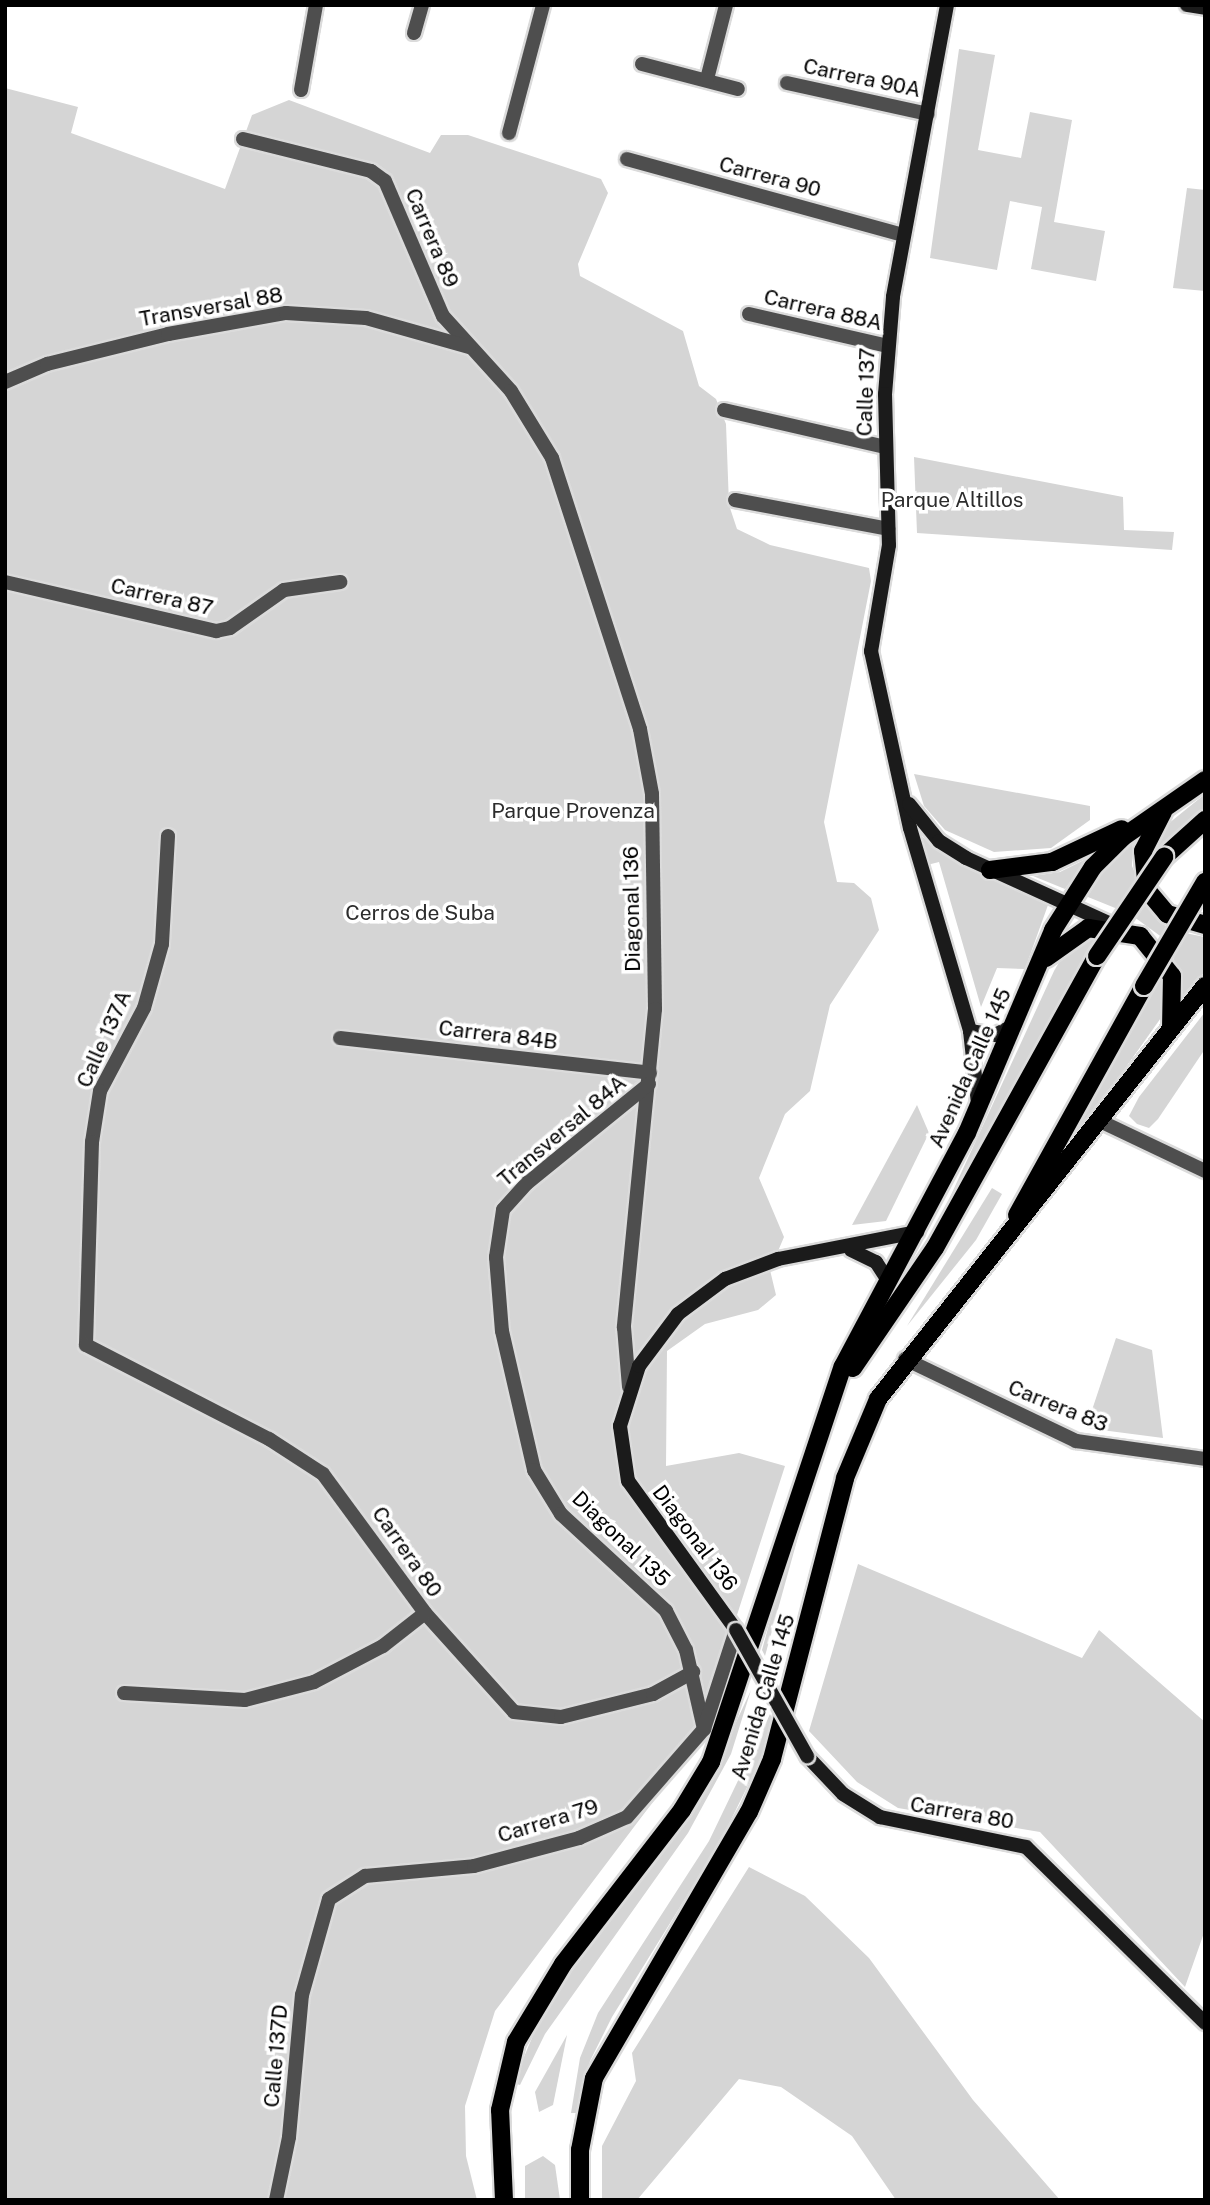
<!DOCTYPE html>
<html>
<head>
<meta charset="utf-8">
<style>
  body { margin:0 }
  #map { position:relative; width:1210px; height:2205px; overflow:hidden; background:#fff; font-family:"Public Sans",sans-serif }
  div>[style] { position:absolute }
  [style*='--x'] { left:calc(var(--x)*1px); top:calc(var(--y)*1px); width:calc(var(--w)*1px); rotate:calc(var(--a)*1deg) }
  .green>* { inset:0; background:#d5d5d5 }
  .roads { filter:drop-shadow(2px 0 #dbdbdb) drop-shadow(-2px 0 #dbdbdb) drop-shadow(0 2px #dbdbdb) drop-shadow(0 -2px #dbdbdb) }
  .street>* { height:14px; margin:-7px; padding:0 7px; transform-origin:7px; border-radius:7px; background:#4e4e4e }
  .secondary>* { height:14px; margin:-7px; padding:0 7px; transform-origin:7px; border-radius:7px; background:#1b1b1b }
  .primary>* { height:18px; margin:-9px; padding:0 9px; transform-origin:9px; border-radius:9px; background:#000 }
  .bridges { filter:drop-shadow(2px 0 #dbdbdb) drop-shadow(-2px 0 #dbdbdb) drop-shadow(0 2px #dbdbdb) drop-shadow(0 -2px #dbdbdb) }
  .secondary-bridge>* { height:14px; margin:-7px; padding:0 7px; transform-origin:7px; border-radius:7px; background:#1b1b1b }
  .primary-bridge>* { height:18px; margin:-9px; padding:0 9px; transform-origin:9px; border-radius:9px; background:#000 }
  span { translate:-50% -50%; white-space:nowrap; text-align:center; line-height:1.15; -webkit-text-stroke:7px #fff; paint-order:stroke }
  .street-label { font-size:21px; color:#000 }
  .park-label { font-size:21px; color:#2c2c2c }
  .frame { position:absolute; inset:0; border:7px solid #000; pointer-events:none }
</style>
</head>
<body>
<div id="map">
  <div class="green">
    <i style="clip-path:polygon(959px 49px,995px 55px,978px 150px,1021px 158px,1030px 112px,1072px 120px,1054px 222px,1105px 231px,1096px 281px,1031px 269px,1042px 207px,1010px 201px,997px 270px,930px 258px)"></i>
    <i style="clip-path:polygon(5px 88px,78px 107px,71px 133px,225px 189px,252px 115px,289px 100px,430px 153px,441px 135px,468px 135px,601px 179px,608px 193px,578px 264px,580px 276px,683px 331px,699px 386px,716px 399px,726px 424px,729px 505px,737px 529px,770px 545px,869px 568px,871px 581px,824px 822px,837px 882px,854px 883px,871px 898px,879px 930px,830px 1005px,810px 1091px,785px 1114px,759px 1178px,784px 1237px,770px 1270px,776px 1295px,758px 1310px,705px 1324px,667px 1351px,666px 1466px,739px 1453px,785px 1466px,727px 1646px,677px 1770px,495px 2011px,465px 2106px,466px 2156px,477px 2200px,5px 2200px)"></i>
    <i style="clip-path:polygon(1187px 188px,1205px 190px,1205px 291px,1173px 288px)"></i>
    <i style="clip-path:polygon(914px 457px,1123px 497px,1124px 530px,1174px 532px,1172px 550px,917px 533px)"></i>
    <i style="clip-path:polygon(914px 774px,1090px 806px,1090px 820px,1051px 848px,994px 852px,945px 830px,924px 806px)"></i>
    <i style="clip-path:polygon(1205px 794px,1205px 810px,1150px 859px,1163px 828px)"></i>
    <i style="clip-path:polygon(915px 832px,963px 865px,1048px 905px,1025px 969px,997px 968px,981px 1007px,939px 862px,927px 865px)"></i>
    <i style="clip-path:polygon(1133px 838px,1132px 866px,1152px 914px,1170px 930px,1205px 937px,1205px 971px,1181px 1006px,1173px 953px,1163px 938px,1130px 914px,1083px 895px)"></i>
    <i style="clip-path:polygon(1088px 858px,1065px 889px,1033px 876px,1060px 872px)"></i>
    <i style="clip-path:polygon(1100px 934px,1050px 1026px,928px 1245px,1054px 971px,1065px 952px)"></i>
    <i style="clip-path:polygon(1163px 973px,1163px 1015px,1053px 1170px)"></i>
    <i style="clip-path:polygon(1205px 1012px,1205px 1049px,1158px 1119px,1149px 1128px,1137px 1124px,1129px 1116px,1139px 1097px)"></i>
    <i style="clip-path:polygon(917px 1105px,929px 1133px,886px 1221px,852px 1225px)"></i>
    <i style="clip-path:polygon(992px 1188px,1002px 1194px,976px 1240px,907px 1326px)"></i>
    <i style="clip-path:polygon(1116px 1338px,1152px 1350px,1163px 1438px,1086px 1428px)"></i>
    <i style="clip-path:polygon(817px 1448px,821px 1454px,765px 1656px,762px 1650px)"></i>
    <i style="clip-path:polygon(858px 1564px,1082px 1658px,1099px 1630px,1205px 1722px,1205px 1930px,1185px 1987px,1040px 1832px,898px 1808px,857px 1782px,809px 1731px)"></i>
    <i style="clip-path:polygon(751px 1690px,731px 1754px,688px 1833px,545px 2034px,520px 2085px,513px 2083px,550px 1995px,706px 1787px)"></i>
    <i style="clip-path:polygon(770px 1714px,775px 1724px,760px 1761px,719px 1844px,612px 2017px,590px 2061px,578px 2113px,571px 2113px,580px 2058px,598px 2013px,709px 1841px)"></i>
    <i style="clip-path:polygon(749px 1867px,805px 1896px,869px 1958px,973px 2100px,1060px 2200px,896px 2200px,852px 2136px,781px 2087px,739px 2079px,637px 2200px,602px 2200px,602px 2146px,636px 2081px,632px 2053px)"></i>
    <i style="clip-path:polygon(567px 2035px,553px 2105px,539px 2112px,535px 2092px)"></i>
    <i style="clip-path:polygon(543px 2156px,555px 2165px,560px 2200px,525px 2200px,525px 2166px)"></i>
  </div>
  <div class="roads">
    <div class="street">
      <i style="--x:414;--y:33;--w:29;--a:-74"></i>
      <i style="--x:642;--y:64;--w:99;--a:14.6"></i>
      <i style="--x:707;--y:79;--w:76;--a:-75.6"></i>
      <i style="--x:787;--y:83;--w:144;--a:12.4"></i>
      <i style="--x:301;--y:90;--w:86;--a:-80"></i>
      <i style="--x:509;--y:133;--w:132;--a:-75.1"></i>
      <i style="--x:243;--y:139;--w:132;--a:14"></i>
      <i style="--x:371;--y:171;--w:17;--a:36"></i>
      <i style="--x:385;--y:181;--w:147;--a:66.8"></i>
      <i style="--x:443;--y:316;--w:101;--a:47.8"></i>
      <i style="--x:511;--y:391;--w:79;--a:58.5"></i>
      <i style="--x:552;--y:458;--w:285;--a:72"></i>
      <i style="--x:640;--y:729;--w:66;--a:79.5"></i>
      <i style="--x:652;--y:794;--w:215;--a:89.2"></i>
      <i style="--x:655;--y:1009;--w:320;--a:95.6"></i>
      <i style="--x:624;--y:1327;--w:60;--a:85.2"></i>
      <i style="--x:627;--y:159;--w:286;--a:15.4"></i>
      <i style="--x:749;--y:314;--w:143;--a:13"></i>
      <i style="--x:5;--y:382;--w:46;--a:-23.2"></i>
      <i style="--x:47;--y:364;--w:125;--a:-13.9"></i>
      <i style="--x:168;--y:334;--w:120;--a:-10.1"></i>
      <i style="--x:286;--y:313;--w:80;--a:3.6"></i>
      <i style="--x:366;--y:318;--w:107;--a:15.7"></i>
      <i style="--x:724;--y:410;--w:165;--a:12.9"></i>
      <i style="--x:735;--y:500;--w:156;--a:10.7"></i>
      <i style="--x:5;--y:582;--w:217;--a:13.1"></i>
      <i style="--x:216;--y:631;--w:14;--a:-12"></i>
      <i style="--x:230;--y:628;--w:66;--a:-35.1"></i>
      <i style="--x:284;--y:590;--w:57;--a:-8.1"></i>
      <i style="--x:168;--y:836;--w:108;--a:93.2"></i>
      <i style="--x:162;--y:944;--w:66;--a:105.7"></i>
      <i style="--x:144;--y:1008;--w:94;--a:117.9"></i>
      <i style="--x:100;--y:1091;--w:52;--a:98.9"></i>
      <i style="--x:92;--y:1142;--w:203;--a:91.7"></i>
      <i style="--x:86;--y:1345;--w:206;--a:27.2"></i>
      <i style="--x:269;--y:1439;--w:64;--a:32.9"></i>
      <i style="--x:323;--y:1474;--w:172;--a:53.7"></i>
      <i style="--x:425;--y:1613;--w:133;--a:48"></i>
      <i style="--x:514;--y:1712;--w:47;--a:6.1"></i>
      <i style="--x:561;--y:1717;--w:95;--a:-14"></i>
      <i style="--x:653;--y:1694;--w:46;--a:-28.8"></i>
      <i style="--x:340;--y:1038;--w:312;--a:6.4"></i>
      <i style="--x:649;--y:1084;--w:157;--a:140.9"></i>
      <i style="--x:527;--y:1183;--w:36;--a:132"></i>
      <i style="--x:503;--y:1210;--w:48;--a:98.5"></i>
      <i style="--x:496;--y:1257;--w:74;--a:85.4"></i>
      <i style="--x:502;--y:1331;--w:143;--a:77"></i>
      <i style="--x:534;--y:1470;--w:52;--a:58.5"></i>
      <i style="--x:561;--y:1514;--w:143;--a:42.7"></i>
      <i style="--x:666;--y:1611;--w:44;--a:62.9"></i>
      <i style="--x:686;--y:1650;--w:81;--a:77.2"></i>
      <i style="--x:1102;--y:1122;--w:114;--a:25.4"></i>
      <i style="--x:905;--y:1359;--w:190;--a:25.6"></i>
      <i style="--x:1076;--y:1441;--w:130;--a:7.9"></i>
      <i style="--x:124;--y:1693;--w:121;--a:3.3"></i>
      <i style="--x:245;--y:1700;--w:71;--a:-14.6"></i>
      <i style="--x:314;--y:1682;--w:78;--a:-27.6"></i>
      <i style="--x:383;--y:1646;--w:53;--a:-38.2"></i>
      <i style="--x:276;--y:2200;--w:64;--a:-78.3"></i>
      <i style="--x:289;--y:2137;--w:143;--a:-84.8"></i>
      <i style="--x:302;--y:1995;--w:100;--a:-74.3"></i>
      <i style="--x:329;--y:1899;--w:43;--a:-32.6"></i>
      <i style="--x:365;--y:1876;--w:109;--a:-5.2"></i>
      <i style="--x:474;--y:1866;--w:109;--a:-14.9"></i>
      <i style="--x:579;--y:1838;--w:52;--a:-23.6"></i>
      <i style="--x:627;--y:1817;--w:117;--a:-48.8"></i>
      <i style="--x:704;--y:1729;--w:104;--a:-72.1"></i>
    </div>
    <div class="secondary">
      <i style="--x:947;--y:5;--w:297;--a:100.5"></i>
      <i style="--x:893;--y:297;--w:97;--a:94.7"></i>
      <i style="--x:885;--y:394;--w:151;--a:88.5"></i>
      <i style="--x:889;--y:545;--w:108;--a:99.6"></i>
      <i style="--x:871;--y:651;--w:181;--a:77.6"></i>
      <i style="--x:910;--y:828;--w:212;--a:73.5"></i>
      <i style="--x:970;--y:1031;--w:72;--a:83.7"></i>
      <i style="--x:1187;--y:5;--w:18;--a:9"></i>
      <i style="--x:909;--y:804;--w:48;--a:51"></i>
      <i style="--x:939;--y:841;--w:32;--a:32"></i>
      <i style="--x:966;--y:858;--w:174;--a:24.5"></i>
      <i style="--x:970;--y:1031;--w:25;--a:9"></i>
      <i style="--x:995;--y:1035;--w:22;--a:-27"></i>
      <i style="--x:851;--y:1250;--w:28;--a:26"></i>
      <i style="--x:876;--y:1262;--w:24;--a:57"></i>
      <i style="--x:736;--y:1630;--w:184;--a:-125.9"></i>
      <i style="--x:628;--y:1481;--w:56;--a:-98.3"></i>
      <i style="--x:620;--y:1426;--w:63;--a:-72.4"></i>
      <i style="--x:639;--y:1366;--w:65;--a:-53.1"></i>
      <i style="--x:678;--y:1314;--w:59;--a:-36.7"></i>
      <i style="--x:725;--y:1279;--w:57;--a:-20.7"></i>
      <i style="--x:778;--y:1259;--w:142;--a:-11"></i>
      <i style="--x:807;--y:1756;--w:52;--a:46.5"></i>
      <i style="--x:843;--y:1794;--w:44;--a:31.9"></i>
      <i style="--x:880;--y:1817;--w:149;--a:11.6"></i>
      <i style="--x:1026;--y:1847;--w:251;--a:44.5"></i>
    </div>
    <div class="primary">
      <i style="--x:1163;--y:812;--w:44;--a:117.1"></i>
      <i style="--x:1143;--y:851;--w:39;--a:84"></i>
      <i style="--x:1147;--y:890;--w:31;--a:50"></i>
      <i style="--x:1167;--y:914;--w:40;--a:16"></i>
      <i style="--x:1164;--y:857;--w:55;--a:-42.1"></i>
      <i style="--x:990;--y:870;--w:63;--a:-7.4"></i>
      <i style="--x:1052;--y:862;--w:77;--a:-25.2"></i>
      <i style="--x:1046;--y:958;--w:52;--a:-35.5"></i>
      <i style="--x:1088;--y:928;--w:53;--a:8.7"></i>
      <i style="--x:1140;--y:936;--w:51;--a:51.3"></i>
      <i style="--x:1172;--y:976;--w:50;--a:91.1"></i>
      <i style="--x:1017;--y:1215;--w:262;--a:-61"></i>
      <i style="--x:853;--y:1368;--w:145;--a:-55.7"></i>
      <i style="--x:935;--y:1248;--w:334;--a:-61"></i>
      <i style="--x:504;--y:2200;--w:90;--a:-92.5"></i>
      <i style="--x:500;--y:2110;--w:70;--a:-76.8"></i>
      <i style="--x:516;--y:2042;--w:91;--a:-58.9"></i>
      <i style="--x:563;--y:1964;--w:195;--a:-52.3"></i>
      <i style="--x:682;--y:1810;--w:56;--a:-58.9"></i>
      <i style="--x:711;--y:1762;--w:417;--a:-71.6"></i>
      <i style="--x:843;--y:1366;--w:264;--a:-62"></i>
      <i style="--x:967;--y:1133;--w:220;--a:-67"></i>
      <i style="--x:1053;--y:930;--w:75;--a:-57.6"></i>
      <i style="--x:1093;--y:867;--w:42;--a:-45"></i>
      <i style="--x:1123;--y:837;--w:100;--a:-34.8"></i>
      <i style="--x:580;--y:2200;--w:50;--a:-90"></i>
      <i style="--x:580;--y:2150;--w:73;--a:-79"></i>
      <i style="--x:594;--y:2078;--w:308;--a:-59.8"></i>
      <i style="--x:749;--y:1812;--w:58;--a:-66.5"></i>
      <i style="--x:772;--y:1759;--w:290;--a:-75.4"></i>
      <i style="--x:845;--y:1478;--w:86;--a:-67.3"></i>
      <i style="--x:878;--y:1399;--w:527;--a:-51.63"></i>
    </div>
  </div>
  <div class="bridges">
    <div class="secondary-bridge">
      <i style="--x:736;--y:1630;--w:145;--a:60.6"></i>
    </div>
    <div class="primary-bridge">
      <i style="--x:1097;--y:956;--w:120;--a:-55.9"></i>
      <i style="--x:1144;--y:986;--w:121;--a:-59.6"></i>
    </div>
  </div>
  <div class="street-label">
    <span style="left:862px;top:78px;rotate:12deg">Carrera 90A</span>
    <span style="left:770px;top:177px;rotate:15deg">Carrera 90</span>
    <span style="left:432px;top:238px;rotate:67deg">Carrera 89</span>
    <span style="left:211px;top:307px;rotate:-10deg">Transversal 88</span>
    <span style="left:823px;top:310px;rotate:13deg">Carrera 88A</span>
    <span style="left:866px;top:392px;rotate:-88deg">Calle 137</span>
    <span style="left:162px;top:597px;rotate:13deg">Carrera 87</span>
    <span style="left:632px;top:909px;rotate:-91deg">Diagonal 136</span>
    <span style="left:498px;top:1035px;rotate:7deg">Carrera 84B</span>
    <span style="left:104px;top:1039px;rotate:-66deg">Calle 137A</span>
    <span style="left:970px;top:1068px;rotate:-66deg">Avenida Calle 145</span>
    <span style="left:562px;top:1131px;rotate:-40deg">Transversal 84A</span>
    <span style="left:1058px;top:1406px;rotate:22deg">Carrera 83</span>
    <span style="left:695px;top:1538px;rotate:53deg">Diagonal 136</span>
    <span style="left:621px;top:1539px;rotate:44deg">Diagonal 135</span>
    <span style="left:407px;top:1552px;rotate:55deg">Carrera 80</span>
    <span style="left:763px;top:1697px;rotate:-73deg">Avenida Calle 145</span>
    <span style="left:962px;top:1813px;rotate:10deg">Carrera 80</span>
    <span style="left:548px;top:1821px;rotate:-17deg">Carrera 79</span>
    <span style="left:276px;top:2056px;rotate:-85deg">Calle 137D</span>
  </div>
  <div class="park-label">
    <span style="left:952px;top:500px">Parque Altillos</span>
    <span style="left:573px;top:811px">Parque Provenza</span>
    <span style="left:420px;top:913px">Cerros de Suba</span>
  </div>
  <div class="frame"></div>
</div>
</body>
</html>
